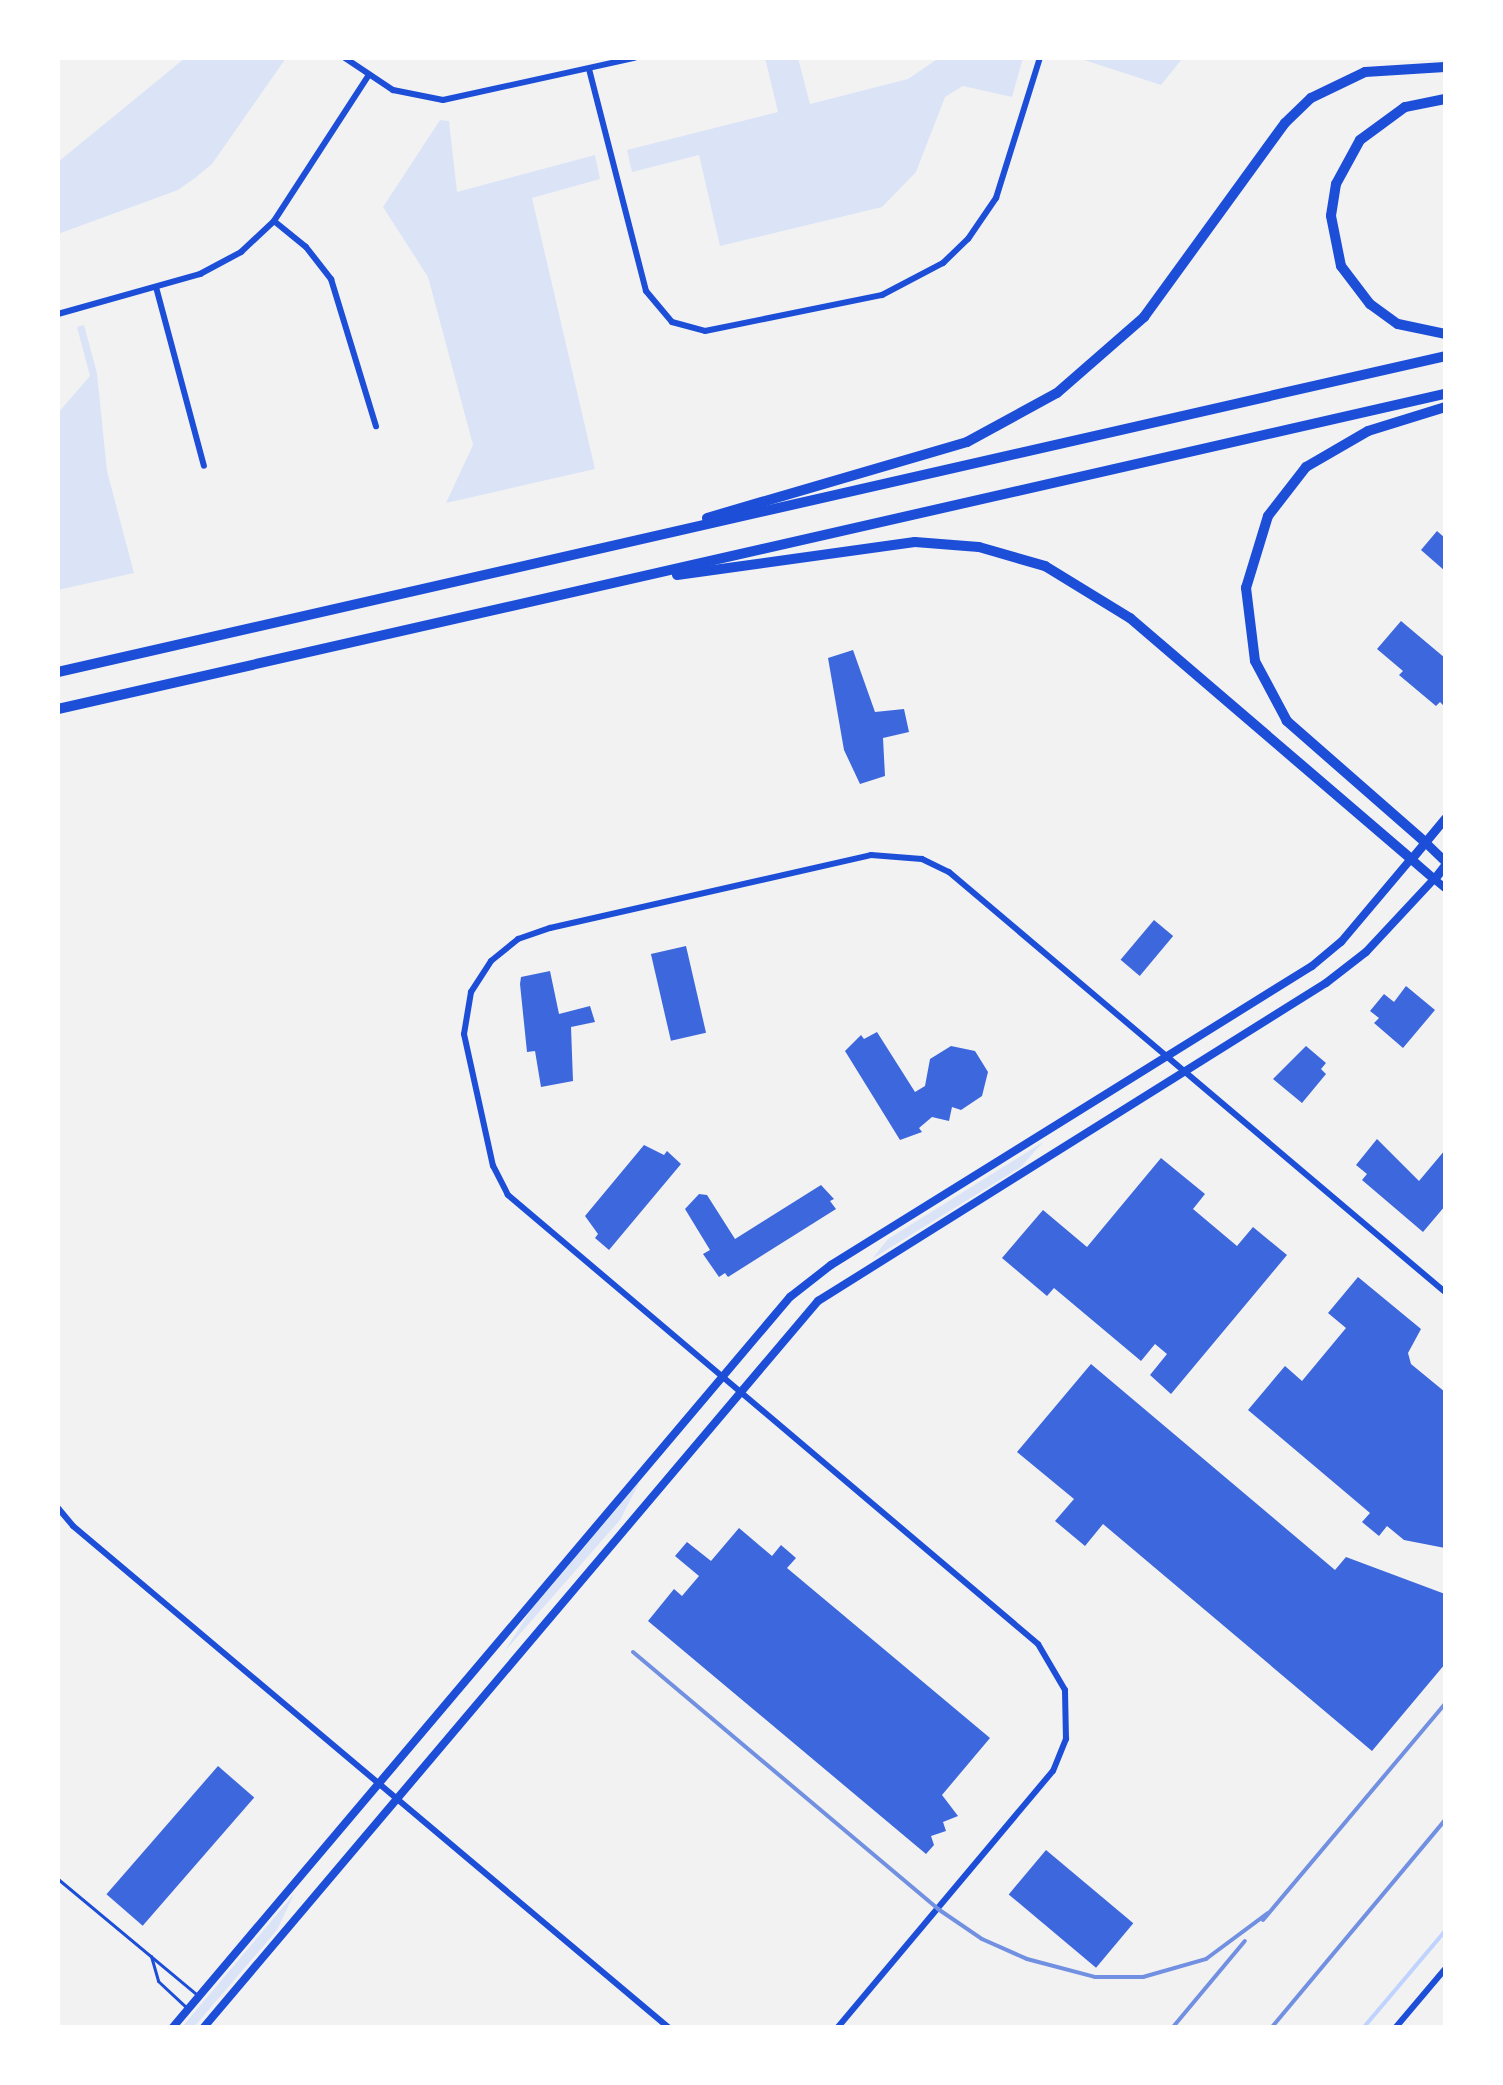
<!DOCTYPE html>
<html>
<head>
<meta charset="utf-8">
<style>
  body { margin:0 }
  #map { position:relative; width:1503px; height:2085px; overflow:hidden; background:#f2f2f2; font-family:"Space Grotesk",sans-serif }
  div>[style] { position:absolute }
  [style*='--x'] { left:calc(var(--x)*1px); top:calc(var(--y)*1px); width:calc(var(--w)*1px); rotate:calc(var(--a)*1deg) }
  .green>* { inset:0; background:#dbe4f7 }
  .stream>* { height:4px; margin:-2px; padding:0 2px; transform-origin:2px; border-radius:2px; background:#bfd3fe }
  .building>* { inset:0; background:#3d67dc; transform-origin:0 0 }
  .service>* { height:3px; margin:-1.5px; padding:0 1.5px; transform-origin:1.5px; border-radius:1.5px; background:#1d4ed8 }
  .minor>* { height:6px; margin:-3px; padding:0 3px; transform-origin:3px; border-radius:3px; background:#1d4ed8 }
  .secondary>* { height:8px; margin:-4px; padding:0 4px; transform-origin:4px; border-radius:4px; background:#1d4ed8 }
  .primary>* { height:9px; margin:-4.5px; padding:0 4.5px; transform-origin:4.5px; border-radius:4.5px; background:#1d4ed8 }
  .motorway>* { height:10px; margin:-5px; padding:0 5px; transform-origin:5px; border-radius:5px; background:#1d4ed8 }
  .rail>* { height:4px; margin:-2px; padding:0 2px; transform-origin:2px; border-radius:2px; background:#7290e2 }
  span { translate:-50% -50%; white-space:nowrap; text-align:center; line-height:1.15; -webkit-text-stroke:8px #fff; paint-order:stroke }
  .frame { position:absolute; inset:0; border:60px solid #fff; pointer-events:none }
</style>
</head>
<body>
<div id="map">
  <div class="green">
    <i style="clip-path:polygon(185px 58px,286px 58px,212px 164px,195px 178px,178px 190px,58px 234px,58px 162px)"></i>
    <i style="clip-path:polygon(765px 58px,798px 58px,810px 104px,908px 79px,939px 58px,1023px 58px,1012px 97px,963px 86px,945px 97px,916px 172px,882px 207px,720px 246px,699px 155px,632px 172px,627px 150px,778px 112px)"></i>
    <i style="clip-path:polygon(1078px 58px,1181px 58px,1182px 59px,1161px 85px)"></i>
    <i style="clip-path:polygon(440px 120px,449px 121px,457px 192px,595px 155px,600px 179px,532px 198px,595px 469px,446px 503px,473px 445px,428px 277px,383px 207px)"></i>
    <i style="clip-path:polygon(84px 325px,97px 373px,107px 471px,134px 573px,58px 590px,58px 413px,90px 376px,77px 327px)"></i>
    <i style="clip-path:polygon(1043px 1142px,1021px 1167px,872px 1259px,888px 1239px)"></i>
    <i style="clip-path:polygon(640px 1481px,620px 1520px,504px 1652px,531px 1610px)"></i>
    <i style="clip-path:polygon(294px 1894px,277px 1930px,194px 2027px,182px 2027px)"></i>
  </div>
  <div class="stream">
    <i style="--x:1364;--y:2027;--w:126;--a:-49.8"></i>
  </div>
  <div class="building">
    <i style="clip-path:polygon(1437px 531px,1445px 538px,1445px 571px,1421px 550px)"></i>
    <i style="clip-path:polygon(1401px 621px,1445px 658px,1445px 707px,1440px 702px,1436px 706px,1399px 675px,1403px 671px,1377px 649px)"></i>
    <i style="clip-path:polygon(853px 650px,875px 712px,904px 709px,909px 732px,883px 738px,885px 776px,860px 784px,844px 750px,828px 658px)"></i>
    <i style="left:1154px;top:920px;width:25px;height:52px;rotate:40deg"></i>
    <i style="left:686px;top:946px;width:89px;height:36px;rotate:77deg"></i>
    <i style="clip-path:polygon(550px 971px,559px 1014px,590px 1006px,595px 1022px,571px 1027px,573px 1081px,541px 1087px,535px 1051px,527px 1052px,520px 984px,521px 977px)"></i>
    <i style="clip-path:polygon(1406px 986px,1435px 1010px,1403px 1048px,1374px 1023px,1379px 1018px,1370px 1011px,1384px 994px,1394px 1002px)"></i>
    <i style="clip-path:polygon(877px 1032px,915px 1092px,925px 1086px,930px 1059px,951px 1046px,975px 1051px,988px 1072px,982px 1096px,961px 1110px,952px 1107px,949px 1121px,932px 1117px,919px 1128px,922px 1132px,900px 1140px,845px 1051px,861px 1035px,864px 1039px)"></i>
    <i style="clip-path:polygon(1306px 1046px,1326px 1063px,1321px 1069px,1326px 1074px,1302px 1103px,1273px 1079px)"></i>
    <i style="clip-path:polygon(1377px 1139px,1419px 1181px,1445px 1150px,1445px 1206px,1423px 1232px,1362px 1180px,1367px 1174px,1356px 1165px)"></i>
    <i style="clip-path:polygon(644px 1145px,664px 1155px,667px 1151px,681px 1164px,609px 1250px,595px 1238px,598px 1234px,585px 1216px)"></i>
    <i style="clip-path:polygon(1161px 1158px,1205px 1194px,1193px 1209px,1237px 1246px,1253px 1227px,1287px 1255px,1171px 1394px,1150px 1375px,1167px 1354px,1155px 1344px,1141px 1361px,1054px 1288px,1047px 1296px,1002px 1258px,1043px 1210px,1087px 1247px)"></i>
    <i style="clip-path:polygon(821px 1185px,834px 1199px,830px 1201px,836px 1209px,728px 1277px,725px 1273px,719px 1277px,703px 1254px,710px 1250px,685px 1209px,699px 1194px,707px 1195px,735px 1239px)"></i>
    <i style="clip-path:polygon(1358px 1277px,1421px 1329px,1408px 1353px,1411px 1364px,1445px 1392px,1445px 1548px,1404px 1540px,1387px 1526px,1379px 1536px,1362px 1522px,1370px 1513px,1248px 1410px,1285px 1366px,1302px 1381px,1346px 1328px,1328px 1313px)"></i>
    <i style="clip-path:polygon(1091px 1364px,1335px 1570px,1346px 1557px,1445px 1594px,1445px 1664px,1372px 1751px,1103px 1524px,1085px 1546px,1055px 1521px,1074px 1499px,1017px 1452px)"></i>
    <i style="clip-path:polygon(739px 1528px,772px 1556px,781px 1545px,796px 1558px,787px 1568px,990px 1738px,942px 1795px,958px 1816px,943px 1822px,946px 1831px,931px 1836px,934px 1845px,926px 1854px,648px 1621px,674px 1589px,682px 1596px,699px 1576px,675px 1556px,687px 1542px,711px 1561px)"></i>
    <i style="left:218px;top:1766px;width:48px;height:170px;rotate:41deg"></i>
    <i style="left:1046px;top:1850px;width:114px;height:58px;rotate:40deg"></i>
  </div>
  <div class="service">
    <i style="--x:58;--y:1879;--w:180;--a:39.8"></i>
    <i style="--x:151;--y:1956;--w:26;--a:74"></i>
    <i style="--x:158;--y:1981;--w:38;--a:43"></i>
  </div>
  <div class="minor">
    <i style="--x:345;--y:58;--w:58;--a:33.7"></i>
    <i style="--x:393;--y:90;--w:51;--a:11.3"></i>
    <i style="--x:443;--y:100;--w:196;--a:-12.4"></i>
    <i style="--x:589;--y:69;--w:229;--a:75.6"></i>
    <i style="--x:646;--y:291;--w:40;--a:50"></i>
    <i style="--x:672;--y:322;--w:34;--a:15"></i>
    <i style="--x:705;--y:331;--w:181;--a:-11.5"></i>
    <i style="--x:882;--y:295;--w:69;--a:-27.7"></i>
    <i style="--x:943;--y:263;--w:35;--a:-44"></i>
    <i style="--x:968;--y:239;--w:50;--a:-55.7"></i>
    <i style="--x:996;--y:198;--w:147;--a:-72.6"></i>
    <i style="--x:274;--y:221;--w:41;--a:39.1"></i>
    <i style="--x:306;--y:247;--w:41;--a:52"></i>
    <i style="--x:331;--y:279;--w:154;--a:73"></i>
    <i style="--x:156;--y:287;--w:185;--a:75"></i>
    <i style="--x:58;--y:314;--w:148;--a:-15.7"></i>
    <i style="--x:200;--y:274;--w:47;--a:-28.2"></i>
    <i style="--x:241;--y:252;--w:45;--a:-43.2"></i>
    <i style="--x:274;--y:221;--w:173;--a:-57"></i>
    <i style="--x:58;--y:1508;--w:23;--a:50"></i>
    <i style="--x:73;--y:1526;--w:778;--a:40.1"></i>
    <i style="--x:838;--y:2027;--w:334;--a:-50"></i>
    <i style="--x:1053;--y:1771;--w:35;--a:-68"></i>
    <i style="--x:1066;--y:1739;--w:49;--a:-91.2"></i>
    <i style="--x:1065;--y:1690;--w:53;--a:-120.4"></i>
    <i style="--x:1038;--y:1644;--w:695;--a:-139.73"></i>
    <i style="--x:508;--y:1195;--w:33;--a:-117"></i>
    <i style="--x:493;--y:1166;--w:135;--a:-102.4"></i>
    <i style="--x:464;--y:1034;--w:43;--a:-80.5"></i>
    <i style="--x:471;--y:992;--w:37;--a:-57"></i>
    <i style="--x:491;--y:961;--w:35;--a:-39"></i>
    <i style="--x:518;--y:939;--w:34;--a:-19"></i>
    <i style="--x:550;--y:928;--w:329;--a:-12.8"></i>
    <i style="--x:871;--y:855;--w:51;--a:4.5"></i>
    <i style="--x:922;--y:859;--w:30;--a:26"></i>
    <i style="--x:949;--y:872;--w:650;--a:40.26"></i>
    <i style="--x:1396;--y:2027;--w:76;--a:-49.8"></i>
  </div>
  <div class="secondary">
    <i style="--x:173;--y:2027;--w:956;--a:-49.8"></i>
    <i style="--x:790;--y:1297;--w:52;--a:-38"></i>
    <i style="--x:831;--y:1265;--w:566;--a:-31.87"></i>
    <i style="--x:1312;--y:966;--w:38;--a:-40"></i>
    <i style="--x:1341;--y:942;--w:109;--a:-49.9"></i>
    <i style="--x:204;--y:2027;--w:951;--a:-49.78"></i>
    <i style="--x:818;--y:1301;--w:599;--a:-32.05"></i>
    <i style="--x:1326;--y:983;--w:51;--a:-37.8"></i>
    <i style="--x:1366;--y:952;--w:100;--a:-47"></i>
    <i style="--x:1434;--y:879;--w:14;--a:39"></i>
  </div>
  <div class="primary">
    <i style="--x:1445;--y:818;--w:53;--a:129.7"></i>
    <i style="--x:1411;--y:859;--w:30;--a:41"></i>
    <i style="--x:1434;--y:879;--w:18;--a:-52"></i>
    <i style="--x:1425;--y:842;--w:28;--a:44"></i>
  </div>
  <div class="motorway">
    <i style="--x:1445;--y:99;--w:41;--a:168.7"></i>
    <i style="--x:1405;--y:107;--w:56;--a:143.7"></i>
    <i style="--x:1360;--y:140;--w:50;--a:118.6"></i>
    <i style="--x:1336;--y:184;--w:32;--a:99"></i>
    <i style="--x:1331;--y:216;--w:51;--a:78.7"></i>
    <i style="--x:1341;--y:266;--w:48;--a:52.7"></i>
    <i style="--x:1370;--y:304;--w:34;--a:36"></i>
    <i style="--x:1398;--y:324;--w:48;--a:12"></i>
    <i style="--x:707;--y:518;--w:271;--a:-16.3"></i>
    <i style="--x:967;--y:442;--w:102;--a:-28.6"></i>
    <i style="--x:1057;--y:393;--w:116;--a:-41.1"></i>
    <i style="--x:1144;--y:317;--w:240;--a:-54"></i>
    <i style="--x:1285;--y:123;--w:36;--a:-44"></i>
    <i style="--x:1311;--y:98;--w:60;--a:-25.7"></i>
    <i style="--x:1365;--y:72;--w:80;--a:-3.6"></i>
    <i style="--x:677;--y:575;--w:240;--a:-7.9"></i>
    <i style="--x:915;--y:542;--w:64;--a:4.5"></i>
    <i style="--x:979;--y:547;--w:69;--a:16.1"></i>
    <i style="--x:1045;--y:566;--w:100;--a:31.5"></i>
    <i style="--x:1130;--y:618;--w:370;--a:40.6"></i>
    <i style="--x:58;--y:672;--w:1423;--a:-12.83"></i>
    <i style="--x:58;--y:709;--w:1422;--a:-12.8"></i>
    <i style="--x:1425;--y:842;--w:184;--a:-138.8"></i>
    <i style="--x:1287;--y:721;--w:68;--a:-118.1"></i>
    <i style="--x:1255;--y:661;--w:74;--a:-97"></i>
    <i style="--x:1246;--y:588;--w:75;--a:-73"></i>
    <i style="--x:1268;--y:516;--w:62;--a:-52.2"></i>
    <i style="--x:1306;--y:467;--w:72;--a:-30.1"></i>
    <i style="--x:1368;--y:431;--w:81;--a:-17.3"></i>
  </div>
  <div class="rail">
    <i style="--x:633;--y:1652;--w:399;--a:40.1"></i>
    <i style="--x:938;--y:1909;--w:53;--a:34.3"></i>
    <i style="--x:982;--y:1939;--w:49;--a:24"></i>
    <i style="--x:1027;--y:1959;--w:70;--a:14.8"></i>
    <i style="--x:1095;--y:1977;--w:48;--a:0"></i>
    <i style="--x:1143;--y:1977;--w:66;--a:-15.9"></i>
    <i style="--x:1206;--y:1959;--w:77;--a:-36.6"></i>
    <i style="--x:1263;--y:1920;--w:282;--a:-49.9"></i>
    <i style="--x:1173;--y:2027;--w:112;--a:-50.1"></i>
    <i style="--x:1272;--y:2027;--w:270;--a:-50.1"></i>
  </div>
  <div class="frame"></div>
</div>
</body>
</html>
